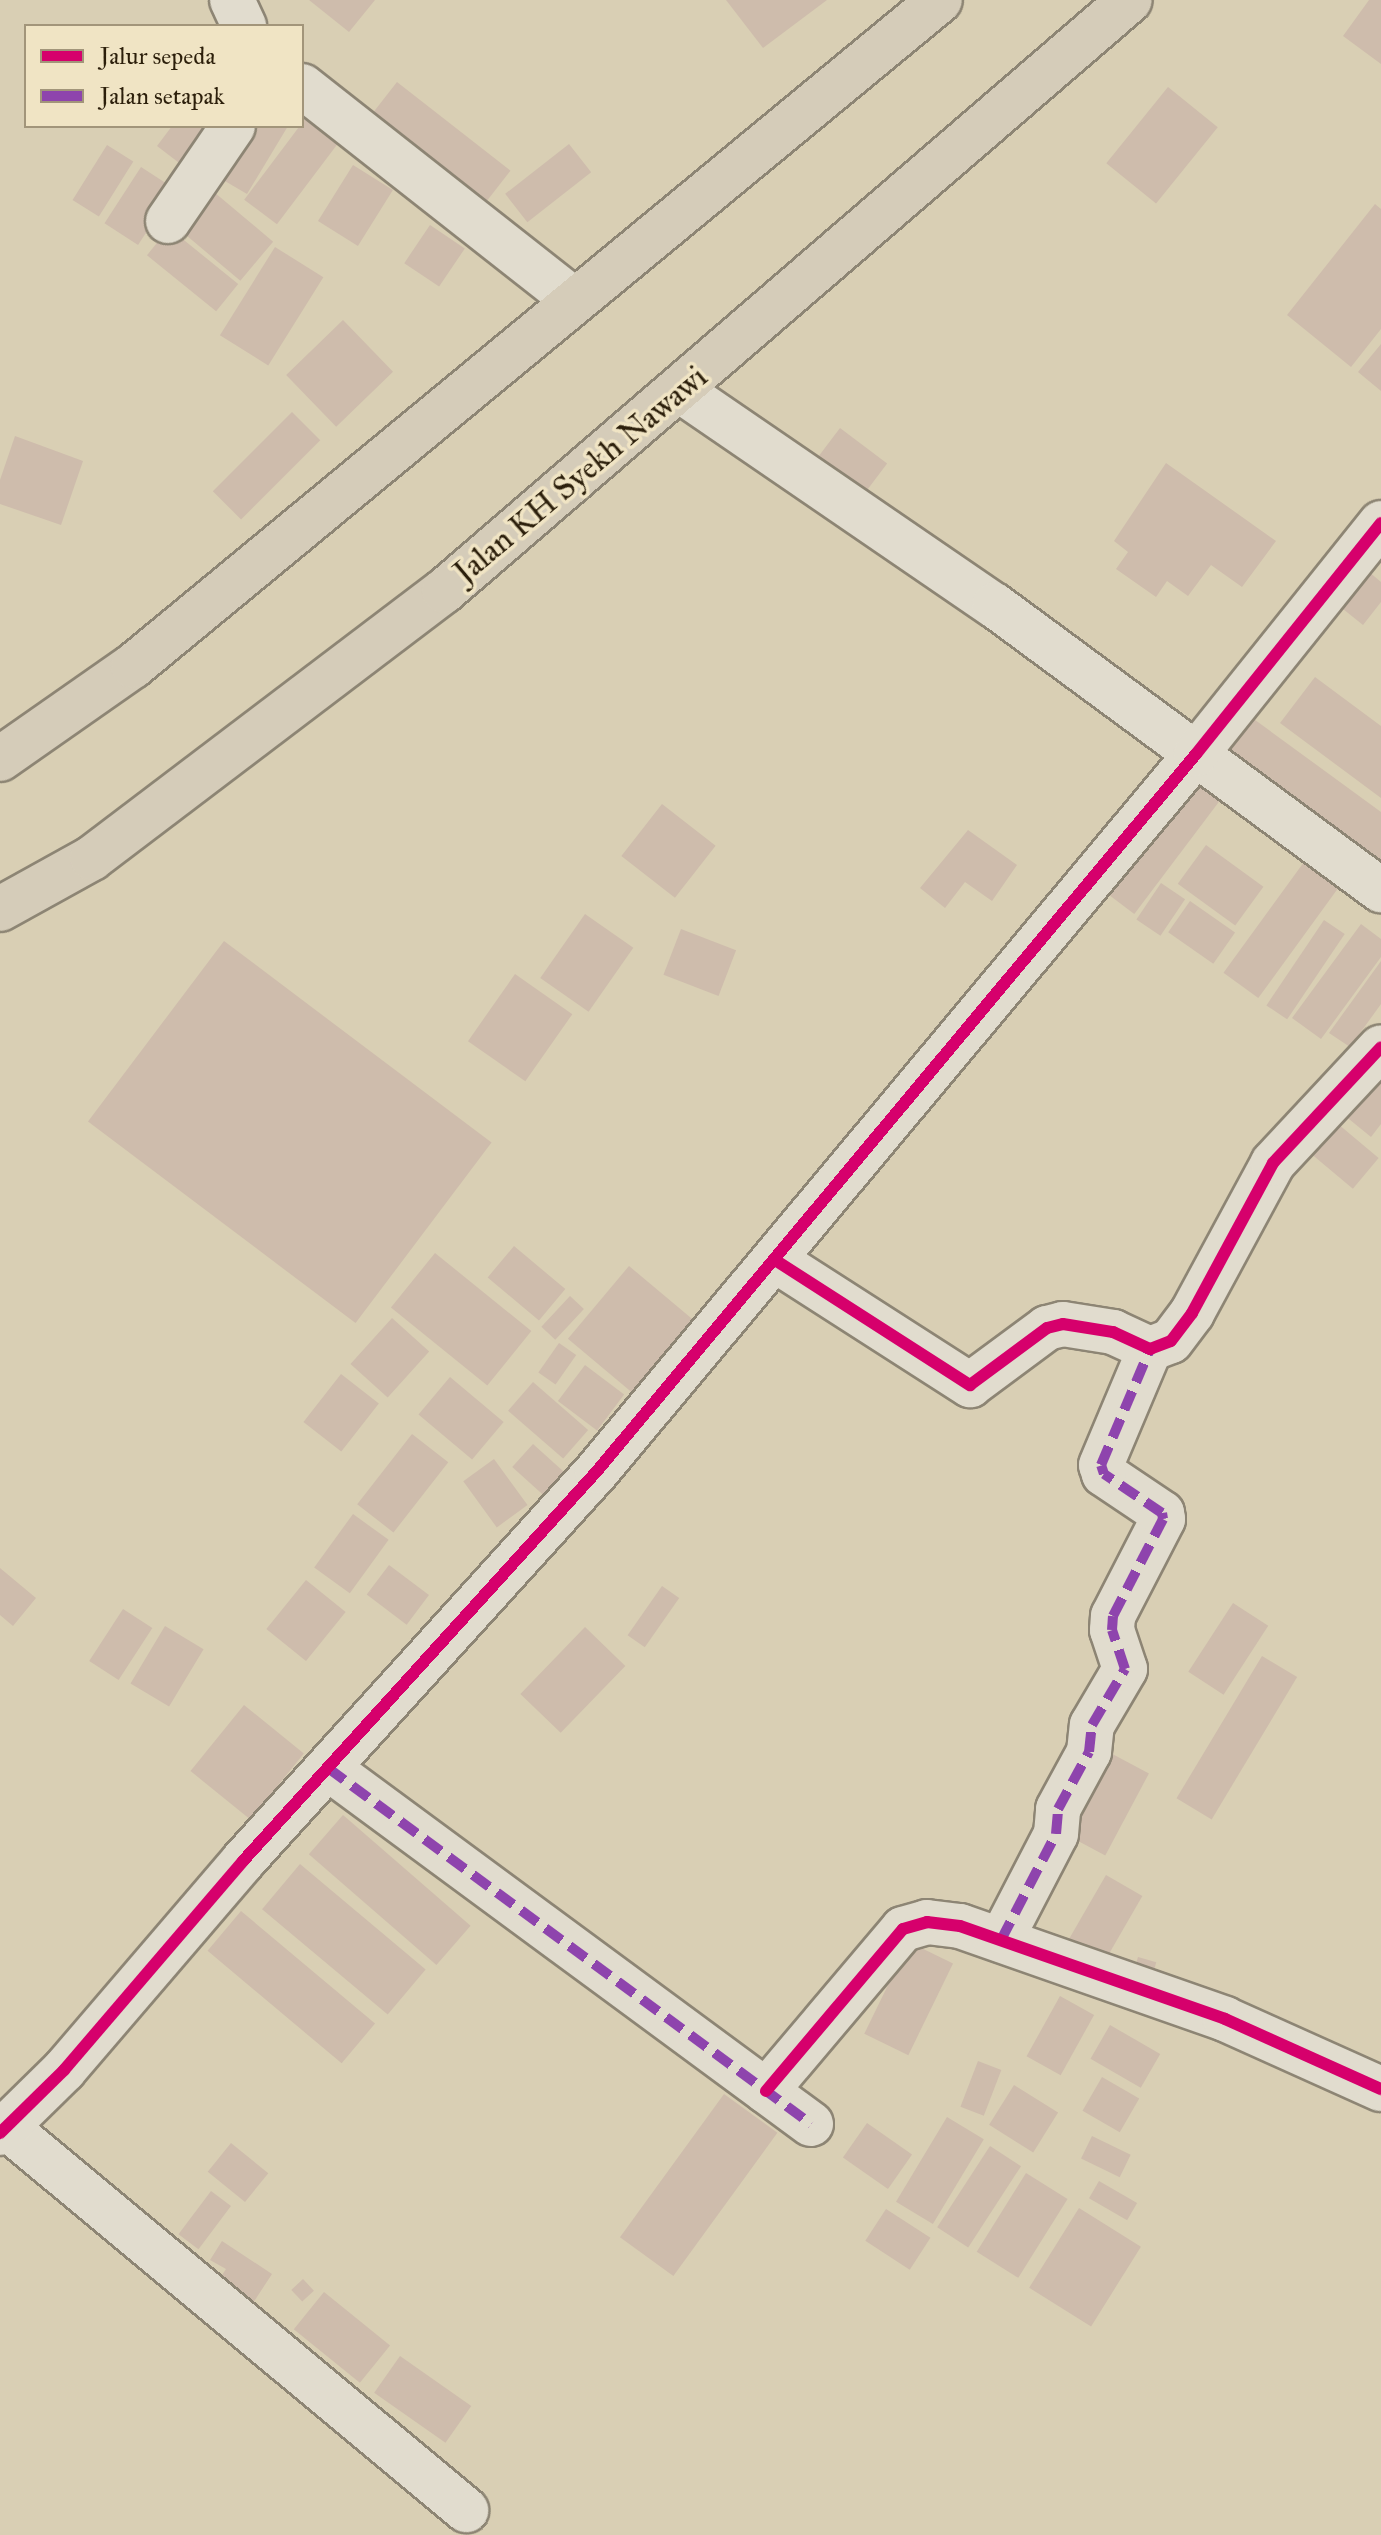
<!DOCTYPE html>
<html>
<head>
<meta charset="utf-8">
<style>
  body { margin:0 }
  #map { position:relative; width:1381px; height:2535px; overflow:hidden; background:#d9cfb4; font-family:"IM FELL Great Primer",serif }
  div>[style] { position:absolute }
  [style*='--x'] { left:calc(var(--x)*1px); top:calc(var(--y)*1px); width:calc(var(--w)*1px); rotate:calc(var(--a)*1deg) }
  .building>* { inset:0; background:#cebcac; transform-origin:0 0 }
  .roads { filter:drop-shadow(2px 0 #8d8574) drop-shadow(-2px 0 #8d8574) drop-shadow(0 2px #8d8574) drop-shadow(0 -2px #8d8574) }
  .minor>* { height:44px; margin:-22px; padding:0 22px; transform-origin:22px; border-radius:22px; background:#e1dcce }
  .major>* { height:44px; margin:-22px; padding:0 22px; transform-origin:22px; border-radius:22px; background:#d5ccb9 }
  .quiet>* { height:10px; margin-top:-5px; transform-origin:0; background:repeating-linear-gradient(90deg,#8e44ad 0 20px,transparent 0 30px) }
  .cycleway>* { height:12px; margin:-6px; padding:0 6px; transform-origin:6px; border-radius:6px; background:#d6006c }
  span { translate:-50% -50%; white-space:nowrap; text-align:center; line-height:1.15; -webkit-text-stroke:7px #f0e4c4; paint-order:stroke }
  .street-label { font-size:32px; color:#2c1f0b }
  .legend { position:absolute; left:24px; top:24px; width:280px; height:104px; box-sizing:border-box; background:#f0e4c4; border:2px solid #a2957a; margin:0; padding:10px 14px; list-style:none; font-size:24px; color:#2c1f0b }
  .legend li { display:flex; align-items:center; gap:16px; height:40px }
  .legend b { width:40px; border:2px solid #a2957a }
</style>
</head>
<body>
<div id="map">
  <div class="building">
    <i style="clip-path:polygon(309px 0,375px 0,349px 32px)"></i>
    <i style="clip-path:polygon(726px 0,827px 0,763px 48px)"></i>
    <i style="clip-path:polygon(1369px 0,1381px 0,1381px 64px,1343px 36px)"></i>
    <i style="left:397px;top:82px;width:144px;height:53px;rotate:38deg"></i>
    <i style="left:1168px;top:87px;width:64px;height:98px;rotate:39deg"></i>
    <i style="left:308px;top:115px;width:41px;height:106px;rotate:37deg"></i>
    <i style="clip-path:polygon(172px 126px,225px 126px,191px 172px,157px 146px)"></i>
    <i style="clip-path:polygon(242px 126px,288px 126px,247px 194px,213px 174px)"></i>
    <i style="left:569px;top:144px;width:36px;height:81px;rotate:52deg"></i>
    <i style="left:107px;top:145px;width:31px;height:65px;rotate:32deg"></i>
    <i style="left:353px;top:165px;width:47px;height:66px;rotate:32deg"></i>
    <i style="left:141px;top:167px;width:40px;height:67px;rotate:33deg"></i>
    <i style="left:208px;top:187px;width:85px;height:51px;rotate:40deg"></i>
    <i style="clip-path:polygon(1375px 204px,1381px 209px,1381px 329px,1351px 367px,1287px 315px)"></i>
    <i style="left:430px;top:225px;width:42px;height:46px;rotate:34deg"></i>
    <i style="left:169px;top:228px;width:89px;height:35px;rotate:39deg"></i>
    <i style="left:275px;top:247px;width:57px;height:104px;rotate:32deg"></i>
    <i style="left:343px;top:320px;width:72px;height:79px;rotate:46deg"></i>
    <i style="clip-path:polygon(1381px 344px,1381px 391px,1358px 372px)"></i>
    <i style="left:292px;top:412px;width:40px;height:112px;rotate:45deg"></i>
    <i style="left:840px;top:428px;width:59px;height:38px;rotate:37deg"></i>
    <i style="clip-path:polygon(15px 436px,83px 461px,61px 525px,0 504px,0 480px)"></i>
    <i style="clip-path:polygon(1166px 463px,1276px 541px,1242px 587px,1211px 565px,1188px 596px,1167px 581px,1156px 597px,1116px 569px,1128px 552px,1114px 541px)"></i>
    <i style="clip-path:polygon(1362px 566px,1381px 582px,1381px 602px,1363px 625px,1333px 601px)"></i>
    <i style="clip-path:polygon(1315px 677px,1381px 726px,1381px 798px,1280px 723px)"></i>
    <i style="clip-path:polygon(1251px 717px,1381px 812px,1381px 877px,1219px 760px)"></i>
    <i style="left:1195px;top:777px;width:34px;height:146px;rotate:37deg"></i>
    <i style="left:662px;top:804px;width:68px;height:66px;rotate:38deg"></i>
    <i style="clip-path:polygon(968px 830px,1017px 865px,992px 901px,965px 882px,945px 908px,920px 888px)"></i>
    <i style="left:1206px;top:845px;width:71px;height:48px;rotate:36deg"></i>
    <i style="left:1304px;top:862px;width:43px;height:137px;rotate:36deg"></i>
    <i style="left:1161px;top:883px;width:29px;height:44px;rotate:34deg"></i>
    <i style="left:1190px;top:901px;width:55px;height:38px;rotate:35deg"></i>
    <i style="left:585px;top:914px;width:59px;height:78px;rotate:35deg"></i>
    <i style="left:1324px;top:920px;width:25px;height:103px;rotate:34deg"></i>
    <i style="clip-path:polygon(1361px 924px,1381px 939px,1381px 957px,1321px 1039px,1292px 1018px)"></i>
    <i style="left:681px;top:929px;width:59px;height:49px;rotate:21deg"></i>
    <i style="left:224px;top:941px;width:335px;height:226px;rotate:37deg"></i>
    <i style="clip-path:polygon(1381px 961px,1381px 1004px,1350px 1047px,1329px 1033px)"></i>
    <i style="left:515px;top:974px;width:70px;height:82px;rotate:35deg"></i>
    <i style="clip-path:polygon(1363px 1068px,1381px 1083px,1381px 1124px,1371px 1137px,1333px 1106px)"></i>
    <i style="left:1338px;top:1124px;width:53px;height:40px;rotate:40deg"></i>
    <i style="left:514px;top:1246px;width:67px;height:41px;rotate:40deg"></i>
    <i style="left:435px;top:1253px;width:124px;height:70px;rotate:39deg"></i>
    <i style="left:629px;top:1266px;width:88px;height:95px;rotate:40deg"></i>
    <i style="left:570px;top:1296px;width:19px;height:42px;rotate:43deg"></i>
    <i style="left:392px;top:1318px;width:50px;height:62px;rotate:42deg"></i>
    <i style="left:559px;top:1343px;width:21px;height:36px;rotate:35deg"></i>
    <i style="left:585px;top:1365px;width:49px;height:45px;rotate:37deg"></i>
    <i style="left:341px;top:1374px;width:48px;height:61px;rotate:38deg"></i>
    <i style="left:450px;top:1377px;width:70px;height:49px;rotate:40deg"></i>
    <i style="left:533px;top:1382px;width:73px;height:38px;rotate:41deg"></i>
    <i style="left:412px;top:1434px;width:46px;height:89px;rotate:38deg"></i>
    <i style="left:533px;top:1444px;width:50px;height:31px;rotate:42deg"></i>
    <i style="left:494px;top:1459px;width:57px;height:38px;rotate:54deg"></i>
    <i style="left:353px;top:1514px;width:44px;height:66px;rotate:36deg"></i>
    <i style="left:389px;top:1565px;width:50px;height:37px;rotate:37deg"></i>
    <i style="clip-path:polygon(0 1568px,36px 1598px,13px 1626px,0 1615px)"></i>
    <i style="left:306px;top:1580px;width:51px;height:63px;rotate:39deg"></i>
    <i style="left:662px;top:1586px;width:21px;height:60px;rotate:35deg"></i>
    <i style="left:1233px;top:1603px;width:42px;height:82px;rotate:33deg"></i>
    <i style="left:123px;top:1609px;width:35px;height:62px;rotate:33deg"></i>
    <i style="left:165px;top:1626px;width:45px;height:67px;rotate:31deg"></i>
    <i style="left:585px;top:1627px;width:56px;height:93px;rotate:44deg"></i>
    <i style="left:1262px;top:1656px;width:41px;height:166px;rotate:31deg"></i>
    <i style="left:244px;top:1705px;width:77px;height:85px;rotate:39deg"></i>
    <i style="left:1103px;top:1749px;width:52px;height:93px;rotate:28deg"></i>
    <i style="left:343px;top:1815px;width:169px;height:52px;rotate:41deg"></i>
    <i style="left:300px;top:1864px;width:164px;height:59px;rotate:40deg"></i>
    <i style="left:1106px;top:1875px;width:42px;height:78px;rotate:30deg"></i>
    <i style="left:241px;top:1911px;width:175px;height:52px;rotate:40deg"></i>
    <i style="left:909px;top:1942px;width:49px;height:102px;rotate:26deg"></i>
    <i style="left:1138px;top:1957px;width:19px;height:20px;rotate:16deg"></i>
    <i style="left:1060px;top:1996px;width:39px;height:69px;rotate:29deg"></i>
    <i style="left:1110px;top:2025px;width:58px;height:39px;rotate:30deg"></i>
    <i style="left:978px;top:2061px;width:25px;height:49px;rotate:21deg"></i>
    <i style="left:1102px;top:2077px;width:43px;height:39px;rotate:30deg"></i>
    <i style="left:1014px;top:2085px;width:52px;height:47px;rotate:32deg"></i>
    <i style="left:724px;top:2094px;width:66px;height:177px;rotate:36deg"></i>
    <i style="left:947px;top:2117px;width:43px;height:99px;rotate:31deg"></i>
    <i style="left:867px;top:2123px;width:55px;height:42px;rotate:35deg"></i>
    <i style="left:1092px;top:2136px;width:43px;height:25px;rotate:26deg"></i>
    <i style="left:231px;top:2143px;width:48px;height:37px;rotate:39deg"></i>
    <i style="left:990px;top:2146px;width:37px;height:97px;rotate:33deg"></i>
    <i style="left:1026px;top:2173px;width:49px;height:93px;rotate:32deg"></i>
    <i style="left:1099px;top:2181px;width:44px;height:20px;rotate:30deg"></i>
    <i style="left:211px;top:2191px;width:25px;height:54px;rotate:37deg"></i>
    <i style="left:1079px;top:2208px;width:73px;height:94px;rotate:32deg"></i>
    <i style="left:886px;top:2209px;width:53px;height:38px;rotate:33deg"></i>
    <i style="clip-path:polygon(222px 2241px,272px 2274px,251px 2306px,217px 2283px,226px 2269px,210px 2260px)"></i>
    <i style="left:303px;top:2279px;width:16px;height:16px;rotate:47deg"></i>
    <i style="left:324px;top:2292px;width:85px;height:48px;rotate:39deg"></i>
    <i style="left:400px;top:2356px;width:87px;height:45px;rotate:35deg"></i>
  </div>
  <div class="roads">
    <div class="minor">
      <i style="--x:232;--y:0;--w:29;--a:65"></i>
      <i style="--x:302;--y:86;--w:346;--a:38.2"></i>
      <i style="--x:168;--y:221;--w:115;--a:-55.6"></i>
      <i style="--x:681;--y:391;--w:379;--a:34.4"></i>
      <i style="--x:994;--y:605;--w:481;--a:36.4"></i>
      <i style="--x:775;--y:1260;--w:232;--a:32.7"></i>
      <i style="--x:970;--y:1385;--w:96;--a:-36.5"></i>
      <i style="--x:1047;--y:1328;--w:16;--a:-14"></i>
      <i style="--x:1063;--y:1324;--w:51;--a:9.1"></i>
      <i style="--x:1113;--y:1332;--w:41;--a:24.7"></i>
      <i style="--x:1150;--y:1349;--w:22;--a:-21"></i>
      <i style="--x:1171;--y:1341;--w:35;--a:-53"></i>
      <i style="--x:1192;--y:1313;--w:170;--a:-61.6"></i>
      <i style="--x:1273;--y:1163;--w:158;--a:-47"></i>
      <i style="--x:328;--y:1768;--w:600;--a:36.39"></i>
      <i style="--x:1001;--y:1940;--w:119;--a:-62.6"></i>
      <i style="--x:1056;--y:1834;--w:25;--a:-85"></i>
      <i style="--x:1058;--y:1809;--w:65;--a:-61.5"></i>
      <i style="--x:1089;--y:1752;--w:27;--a:-84"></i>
      <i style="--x:1092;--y:1725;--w:65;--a:-59.5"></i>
      <i style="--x:1125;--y:1669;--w:41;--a:-108.4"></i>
      <i style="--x:1112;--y:1630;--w:14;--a:-86"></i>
      <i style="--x:1113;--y:1616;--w:109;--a:-62.7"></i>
      <i style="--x:1163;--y:1519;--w:6;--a:-99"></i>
      <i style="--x:1162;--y:1513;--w:70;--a:-146.1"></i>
      <i style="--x:1104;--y:1474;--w:9;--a:-108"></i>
      <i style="--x:1101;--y:1465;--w:126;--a:-67.1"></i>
      <i style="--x:766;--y:2091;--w:212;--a:-49.8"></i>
      <i style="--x:903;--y:1929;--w:25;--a:-16"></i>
      <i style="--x:927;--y:1922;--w:33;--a:7"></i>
      <i style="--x:960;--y:1926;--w:281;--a:19.3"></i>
      <i style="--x:1225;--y:2019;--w:171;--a:24.2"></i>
      <i style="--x:6;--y:2127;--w:599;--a:39.78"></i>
      <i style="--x:0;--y:2133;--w:90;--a:-44.5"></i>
      <i style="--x:64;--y:2070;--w:275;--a:-49.4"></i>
      <i style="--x:243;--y:1861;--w:527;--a:-47.77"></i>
      <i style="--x:597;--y:1471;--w:934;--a:-50.12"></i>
      <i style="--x:1196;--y:754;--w:296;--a:-51.3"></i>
    </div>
    <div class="major">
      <i style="--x:0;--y:759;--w:162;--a:-35"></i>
      <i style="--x:133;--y:666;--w:1046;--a:-39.53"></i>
      <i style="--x:0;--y:909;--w:105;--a:-29"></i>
      <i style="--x:92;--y:858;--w:442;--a:-37.2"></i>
      <i style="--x:444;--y:591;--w:905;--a:-40.75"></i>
    </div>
  </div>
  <div class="quiet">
    <i style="--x:328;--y:1768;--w:600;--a:36.39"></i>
    <i style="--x:1001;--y:1940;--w:119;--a:-62.6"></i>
    <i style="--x:1056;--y:1834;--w:25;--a:-85"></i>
    <i style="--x:1058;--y:1809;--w:65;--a:-61.5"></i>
    <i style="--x:1089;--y:1752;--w:27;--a:-84"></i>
    <i style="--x:1092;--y:1725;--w:65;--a:-59.5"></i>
    <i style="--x:1125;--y:1669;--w:41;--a:-108.4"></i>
    <i style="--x:1112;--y:1630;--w:14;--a:-86"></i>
    <i style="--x:1113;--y:1616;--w:109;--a:-62.7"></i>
    <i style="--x:1163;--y:1519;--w:6;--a:-99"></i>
    <i style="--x:1162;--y:1513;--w:70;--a:-146.1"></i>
    <i style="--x:1104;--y:1474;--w:9;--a:-108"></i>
    <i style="--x:1101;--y:1465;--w:126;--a:-67.1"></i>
  </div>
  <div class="cycleway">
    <i style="--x:775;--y:1260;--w:232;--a:32.7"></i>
    <i style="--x:970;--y:1385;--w:96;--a:-36.5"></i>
    <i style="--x:1047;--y:1328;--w:16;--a:-14"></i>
    <i style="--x:1063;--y:1324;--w:51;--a:9.1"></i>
    <i style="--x:1113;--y:1332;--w:41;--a:24.7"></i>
    <i style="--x:1150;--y:1349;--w:22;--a:-21"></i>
    <i style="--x:1171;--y:1341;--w:35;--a:-53"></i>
    <i style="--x:1192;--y:1313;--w:170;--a:-61.6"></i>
    <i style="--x:1273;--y:1163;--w:158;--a:-47"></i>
    <i style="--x:766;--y:2091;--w:212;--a:-49.8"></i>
    <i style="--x:903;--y:1929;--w:25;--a:-16"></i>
    <i style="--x:927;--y:1922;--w:33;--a:7"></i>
    <i style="--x:960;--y:1926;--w:281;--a:19.3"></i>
    <i style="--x:1225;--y:2019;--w:171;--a:24.2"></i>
    <i style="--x:0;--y:2133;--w:90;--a:-44.5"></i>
    <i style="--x:64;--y:2070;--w:275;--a:-49.4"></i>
    <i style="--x:243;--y:1861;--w:527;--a:-47.77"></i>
    <i style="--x:597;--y:1471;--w:934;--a:-50.12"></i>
    <i style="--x:1196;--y:754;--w:296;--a:-51.3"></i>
  </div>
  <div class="street-label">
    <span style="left:581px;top:475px;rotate:-40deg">Jalan KH Syekh Nawawi</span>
  </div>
  <ul class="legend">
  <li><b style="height:10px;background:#d6006c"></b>Jalur sepeda</li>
  <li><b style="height:10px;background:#8e44ad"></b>Jalan setapak</li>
  </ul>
</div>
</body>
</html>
